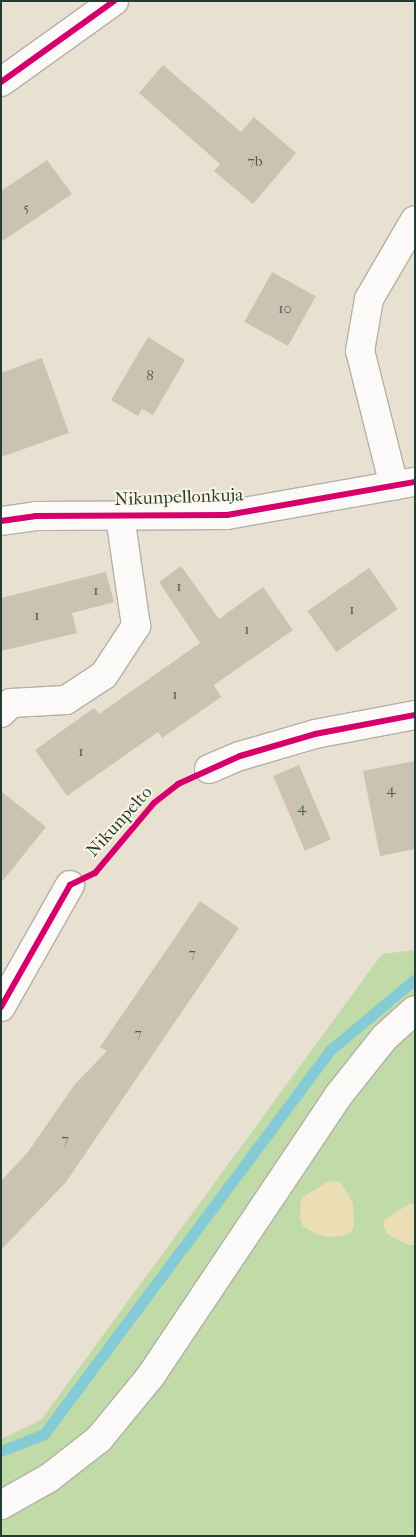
<!DOCTYPE html>
<html>
<head>
<meta charset="utf-8">
<style>
  body { margin:0 }
  #map { position:relative; width:416px; height:1537px; overflow:hidden; background:#e8e0d0; font-family:"IM FELL French Canon",serif }
  div>[style] { position:absolute }
  [style*='--x'] { left:calc(var(--x)*1px); top:calc(var(--y)*1px); width:calc(var(--w)*1px); rotate:calc(var(--a)*1deg) }
  .green>* { inset:0; background:#c0daa8 }
  .sand>* { inset:0; background:#ebddb4 }
  .stream>* { height:11px; margin:-5.5px; padding:0 5.5px; transform-origin:5.5px; border-radius:5.5px; background:#85cbd6 }
  .building>* { inset:0; background:#ccc2b2; transform-origin:0 0 }
  .roads { filter:drop-shadow(1px 0 #b3b1a6) drop-shadow(-1px 0 #b3b1a6) drop-shadow(0 1px #b3b1a6) drop-shadow(0 -1px #b3b1a6) }
  .minor>* { height:28px; margin:-14px; padding:0 14px; transform-origin:14px; border-radius:14px; background:#fcfaf8 }
  .cycleway>* { height:6px; margin:-3px; padding:0 3px; transform-origin:3px; border-radius:3px; background:#d6006c }
  span { translate:-50% -50%; white-space:nowrap; text-align:center; line-height:1.15; -webkit-text-stroke:4px #fcf5e5; paint-order:stroke }
  .number-label { font-size:15px; color:#4a5e54 }
  .number-label span { -webkit-text-stroke-width:0 }
  .street-label { font-size:18px; color:#1f3d34 }
  .frame { position:absolute; inset:0; border:2px solid #1f3d34; pointer-events:none }
</style>
</head>
<body>
<div id="map">
  <div class="green">
    <i style="clip-path:polygon(415px 950px,415px 1536px,1px 1536px,1px 1439px,41px 1420px,382px 954px)"></i>
  </div>
  <div class="sand">
    <i style="clip-path:polygon(329px 1181px,340px 1182px,353px 1203px,354px 1226px,351px 1232px,343px 1236px,325px 1237px,314px 1233px,303px 1226px,300px 1219px,301px 1198px)"></i>
    <i style="clip-path:polygon(409px 1204px,415px 1205px,415px 1245px,408px 1245px,387px 1234px,384px 1226px,384px 1220px)"></i>
  </div>
  <div class="stream">
    <i style="--x:1;--y:1451;--w:46;--a:-21.6"></i>
    <i style="--x:44;--y:1434;--w:477;--a:-53.3"></i>
    <i style="--x:329;--y:1051;--w:112;--a:-39.9"></i>
  </div>
  <div class="building">
    <i style="clip-path:polygon(163px 65px,241px 132px,254px 117px,296px 153px,253px 204px,214px 171px,220px 164px,139px 93px)"></i>
    <i style="clip-path:polygon(47px 160px,72px 194px,1px 242px,1px 191px)"></i>
    <i style="left:272px;top:272px;width:50px;height:57px;rotate:29deg"></i>
    <i style="clip-path:polygon(148px 337px,185px 360px,153px 415px,142px 409px,138px 416px,111px 400px)"></i>
    <i style="clip-path:polygon(42px 358px,69px 433px,1px 457px,1px 373px)"></i>
    <i style="clip-path:polygon(181px 566px,219px 619px,263px 587px,293px 630px,214px 685px,221px 697px,162px 738px,158px 732px,67px 796px,35px 750px,94px 708px,99px 714px,200px 643px,159px 582px)"></i>
    <i style="left:369px;top:568px;width:50px;height:75px;rotate:55deg"></i>
    <i style="clip-path:polygon(106px 572px,114px 602px,72px 613px,77px 633px,1px 651px,1px 598px)"></i>
    <i style="clip-path:polygon(415px 761px,415px 849px,380px 856px,363px 771px)"></i>
    <i style="left:299px;top:765px;width:81px;height:28px;rotate:67deg"></i>
    <i style="clip-path:polygon(1px 791px,46px 827px,1px 883px)"></i>
    <i style="clip-path:polygon(200px 901px,239px 928px,66px 1182px,1px 1250px,1px 1181px,28px 1152px,75px 1084px,107px 1051px,100px 1047px)"></i>
  </div>
  <div class="roads">
    <div class="minor">
      <i style="--x:1;--y:82;--w:139;--a:-35.6"></i>
      <i style="--x:394;--y:486;--w:139;--a:-104.1"></i>
      <i style="--x:360;--y:351;--w:53;--a:-80.2"></i>
      <i style="--x:369;--y:299;--w:91;--a:-59.8"></i>
      <i style="--x:1;--y:521;--w:34;--a:-8"></i>
      <i style="--x:35;--y:516;--w:192;--a:-0.3"></i>
      <i style="--x:227;--y:515;--w:191;--a:-10"></i>
      <i style="--x:1;--y:713;--w:14;--a:-45"></i>
      <i style="--x:11;--y:703;--w:55;--a:-3.1"></i>
      <i style="--x:66;--y:700;--w:45;--a:-33.3"></i>
      <i style="--x:104;--y:675;--w:59;--a:-56.9"></i>
      <i style="--x:136;--y:626;--w:111;--a:-98.3"></i>
      <i style="--x:209;--y:769;--w:34;--a:-23"></i>
      <i style="--x:240;--y:756;--w:78;--a:-16.3"></i>
      <i style="--x:315;--y:734;--w:102;--a:-10.8"></i>
      <i style="--x:1;--y:1007;--w:140;--a:-60.5"></i>
      <i style="--x:1;--y:1505;--w:55;--a:-29.4"></i>
      <i style="--x:49;--y:1478;--w:63;--a:-38"></i>
      <i style="--x:99;--y:1439;--w:80;--a:-50.6"></i>
      <i style="--x:150;--y:1377;--w:338;--a:-56.2"></i>
      <i style="--x:338;--y:1096;--w:75;--a:-51.5"></i>
      <i style="--x:385;--y:1037;--w:40;--a:-42"></i>
    </div>
  </div>
  <div class="cycleway">
    <i style="--x:1;--y:82;--w:139;--a:-35.6"></i>
    <i style="--x:1;--y:521;--w:34;--a:-8"></i>
    <i style="--x:35;--y:516;--w:192;--a:-0.3"></i>
    <i style="--x:227;--y:515;--w:191;--a:-10"></i>
    <i style="--x:1;--y:1007;--w:140;--a:-60.5"></i>
    <i style="--x:70;--y:885;--w:28;--a:-26"></i>
    <i style="--x:95;--y:873;--w:92;--a:-49.9"></i>
    <i style="--x:154;--y:803;--w:31;--a:-38"></i>
    <i style="--x:178;--y:784;--w:68;--a:-24.3"></i>
    <i style="--x:240;--y:756;--w:78;--a:-16.3"></i>
    <i style="--x:315;--y:734;--w:102;--a:-10.8"></i>
  </div>
  <div class="number-label">
    <span style="left:255px;top:162px">7b</span>
    <span style="left:26px;top:208px">5</span>
    <span style="left:285px;top:309px">10</span>
    <span style="left:150px;top:376px">8</span>
    <span style="left:179px;top:587px">1</span>
    <span style="left:96px;top:591px">1</span>
    <span style="left:352px;top:610px">1</span>
    <span style="left:37px;top:616px">1</span>
    <span style="left:247px;top:630px">1</span>
    <span style="left:175px;top:695px">1</span>
    <span style="left:81px;top:752px">1</span>
    <span style="left:391px;top:790px">4</span>
    <span style="left:302px;top:808px">4</span>
    <span style="left:192px;top:954px">7</span>
    <span style="left:138px;top:1034px">7</span>
    <span style="left:65px;top:1140px">7</span>
  </div>
  <div class="street-label">
    <span style="left:179px;top:498px;rotate:-2deg">Nikunpellonkuja</span>
    <span style="left:120px;top:822px;rotate:-48deg">Nikunpelto</span>
  </div>
  <div class="frame"></div>
</div>
</body>
</html>
